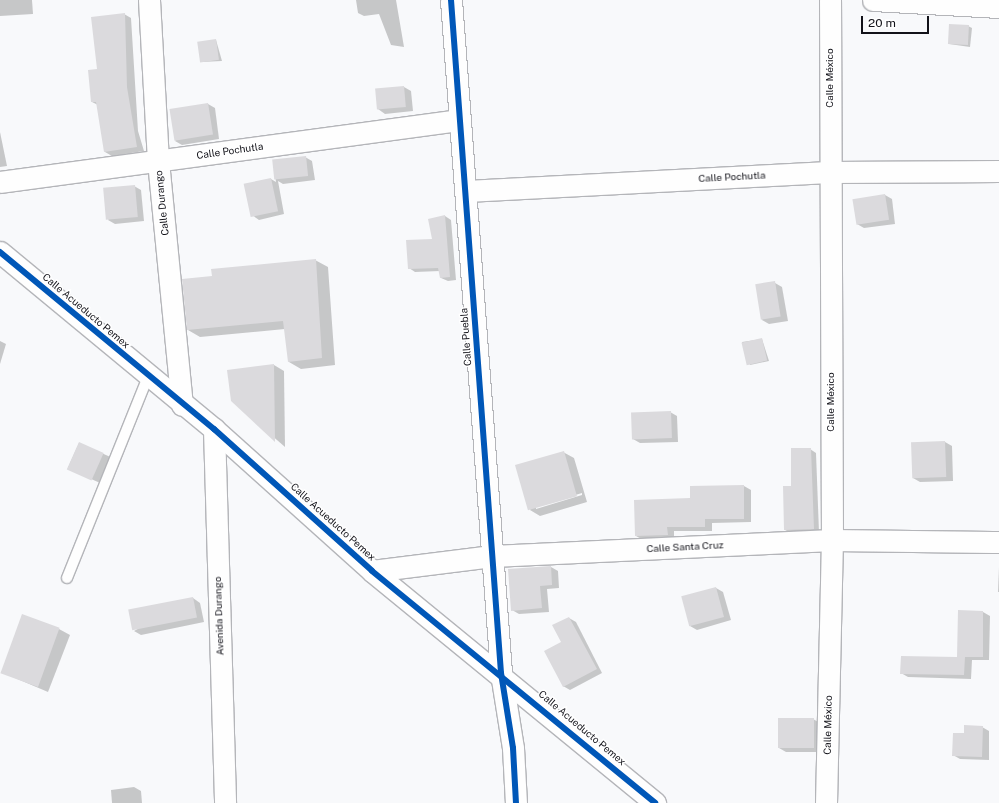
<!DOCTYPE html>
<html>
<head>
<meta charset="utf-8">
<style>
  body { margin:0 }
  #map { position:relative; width:999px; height:803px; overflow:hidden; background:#f8f9fb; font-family:"Public Sans",sans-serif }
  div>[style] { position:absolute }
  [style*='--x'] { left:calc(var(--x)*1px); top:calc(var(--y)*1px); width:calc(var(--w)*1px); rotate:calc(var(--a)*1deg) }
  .shadow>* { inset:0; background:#0003; transform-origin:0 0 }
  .building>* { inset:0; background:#dbdadd; transform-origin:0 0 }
  .roads { filter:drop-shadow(1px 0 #b4b5b9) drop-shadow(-1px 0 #b4b5b9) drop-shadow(0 1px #b4b5b9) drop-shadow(0 -1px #b4b5b9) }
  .service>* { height:10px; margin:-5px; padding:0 5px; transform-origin:5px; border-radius:5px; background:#fefefe }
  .minor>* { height:21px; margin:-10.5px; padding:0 10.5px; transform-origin:10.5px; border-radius:10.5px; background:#fefefe }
  .cycleway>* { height:6px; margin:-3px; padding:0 3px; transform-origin:3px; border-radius:3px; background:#0057b8 }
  span { translate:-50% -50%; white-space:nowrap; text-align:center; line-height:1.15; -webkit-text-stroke:3px #fff; paint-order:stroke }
  .street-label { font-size:10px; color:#121219 }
  .scale { position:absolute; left:861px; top:16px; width:68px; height:18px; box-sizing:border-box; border:2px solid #121219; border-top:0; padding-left:5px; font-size:12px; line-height:14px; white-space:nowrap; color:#121219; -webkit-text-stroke:3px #fff; paint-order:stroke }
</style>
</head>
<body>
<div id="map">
  <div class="shadow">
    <i style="clip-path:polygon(0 0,32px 0,33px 14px,0 16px)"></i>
    <i style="clip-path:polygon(356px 0,396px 0,404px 47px,391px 45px,379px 14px,364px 16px,358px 13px)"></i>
    <i style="clip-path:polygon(124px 14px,131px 18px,138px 131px,144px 151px,112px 156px,105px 152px,98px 105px,92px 102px,98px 70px)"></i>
    <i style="clip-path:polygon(968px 26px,972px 28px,970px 47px,949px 44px)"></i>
    <i style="clip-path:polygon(216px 40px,222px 61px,201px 62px)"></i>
    <i style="clip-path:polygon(404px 87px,411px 91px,413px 111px,385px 114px,378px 109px)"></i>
    <i style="clip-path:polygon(208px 104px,215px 108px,219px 139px,182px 145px,175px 141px)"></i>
    <i style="clip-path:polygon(0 132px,7px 166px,0 167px)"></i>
    <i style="clip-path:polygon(305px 157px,312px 161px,315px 180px,283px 184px,278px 181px,284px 214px,259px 220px,252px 215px,271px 179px,276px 182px,273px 161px)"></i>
    <i style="clip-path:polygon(134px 186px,141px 190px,144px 221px,115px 224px,108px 220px)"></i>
    <i style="clip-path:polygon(885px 195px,892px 199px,895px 224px,864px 228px,857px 224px)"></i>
    <i style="clip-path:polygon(445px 216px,451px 220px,456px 280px,448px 281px,441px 278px,440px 271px,415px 272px,409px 268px,433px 240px)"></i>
    <i style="clip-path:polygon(315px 260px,328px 267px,335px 365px,301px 369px,289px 362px,285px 329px,200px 337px,188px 330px,213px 277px)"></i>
    <i style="clip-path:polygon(775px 283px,782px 287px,788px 321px,769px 324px,762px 320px)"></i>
    <i style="clip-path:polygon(762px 339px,769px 361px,750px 365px,742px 342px)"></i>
    <i style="clip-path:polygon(0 341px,6px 344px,0 364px)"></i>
    <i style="clip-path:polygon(274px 365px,284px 371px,285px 447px,232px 401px)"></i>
    <i style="clip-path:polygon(670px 412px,677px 416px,678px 442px,640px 443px,633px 439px)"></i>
    <i style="clip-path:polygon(945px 442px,952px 446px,953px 481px,920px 482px,913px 478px)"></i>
    <i style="left:79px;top:443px;width:35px;height:28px;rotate:24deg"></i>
    <i style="clip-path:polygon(810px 449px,816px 453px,819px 532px,791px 533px,785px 530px,792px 487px)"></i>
    <i style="clip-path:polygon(evenodd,563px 452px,574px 458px,587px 502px,540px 516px,530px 510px,563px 452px,582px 493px,582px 495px,536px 509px,536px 507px,582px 493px)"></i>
    <i style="clip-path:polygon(744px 486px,751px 490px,751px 522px,712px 523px,712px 531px,674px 531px,674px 539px,643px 540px,636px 536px)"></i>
    <i style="clip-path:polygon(551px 567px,558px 571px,559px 588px,547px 589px,549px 612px,519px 614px,512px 610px)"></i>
    <i style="clip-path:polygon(999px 567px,999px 592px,998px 592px)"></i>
    <i style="clip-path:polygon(716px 588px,723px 592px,731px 620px,697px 630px,690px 626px)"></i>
    <i style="clip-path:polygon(193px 598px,200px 603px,204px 622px,141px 635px,134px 631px)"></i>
    <i style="clip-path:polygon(959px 612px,983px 612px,990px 616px,989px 660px,972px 660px,971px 679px,908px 677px,901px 673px,958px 658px)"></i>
    <i style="clip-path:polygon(569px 618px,576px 622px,602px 673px,570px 690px,563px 686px)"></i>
    <i style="clip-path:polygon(59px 629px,70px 635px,48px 692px,1px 672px)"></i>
    <i style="clip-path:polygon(813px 719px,820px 723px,820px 752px,786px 752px,779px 748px)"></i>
    <i style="clip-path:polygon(982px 727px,989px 731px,989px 760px,960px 759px,953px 755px)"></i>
    <i style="clip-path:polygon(134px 787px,141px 791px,142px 803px,112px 803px,111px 790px)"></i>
  </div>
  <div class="building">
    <i style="clip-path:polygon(125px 13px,127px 87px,137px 147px,104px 152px,96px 102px,91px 102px,88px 70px,97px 69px,91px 17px)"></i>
    <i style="left:949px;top:24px;width:20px;height:20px;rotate:3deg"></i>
    <i style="left:216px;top:39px;width:21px;height:19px;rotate:82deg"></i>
    <i style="left:404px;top:86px;width:21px;height:29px;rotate:85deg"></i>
    <i style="left:208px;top:103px;width:32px;height:39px;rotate:81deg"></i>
    <i style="left:306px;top:156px;width:20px;height:34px;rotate:84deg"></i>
    <i style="left:271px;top:178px;width:34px;height:28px;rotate:78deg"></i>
    <i style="left:135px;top:185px;width:32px;height:32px;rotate:85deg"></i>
    <i style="left:885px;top:194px;width:26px;height:33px;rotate:81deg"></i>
    <i style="clip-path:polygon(445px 215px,450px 277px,440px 278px,438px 268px,408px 269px,406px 240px,432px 239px,428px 219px)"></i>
    <i style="clip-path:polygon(316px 259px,322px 358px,288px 362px,283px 321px,187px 330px,182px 279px,212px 276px,211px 269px)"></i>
    <i style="left:775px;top:281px;width:36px;height:20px;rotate:81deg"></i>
    <i style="left:762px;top:338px;width:23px;height:21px;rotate:77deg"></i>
    <i style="clip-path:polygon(274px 364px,275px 442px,231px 401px,227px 370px)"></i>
    <i style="left:671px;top:411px;width:27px;height:40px;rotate:88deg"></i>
    <i style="left:945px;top:441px;width:36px;height:34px;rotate:88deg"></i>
    <i style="left:79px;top:442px;width:27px;height:30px;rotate:24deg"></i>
    <i style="clip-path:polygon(791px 448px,811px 448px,814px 529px,784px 530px,783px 486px,791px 486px)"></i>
    <i style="left:564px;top:451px;width:47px;height:51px;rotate:74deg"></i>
    <i style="clip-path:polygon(744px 485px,744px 519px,705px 519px,705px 527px,667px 527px,668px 535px,635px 536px,634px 500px,690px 498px,690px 486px)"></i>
    <i style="clip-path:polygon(551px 566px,552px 585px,540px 586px,542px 608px,511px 611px,508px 569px)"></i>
    <i style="left:716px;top:587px;width:31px;height:36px;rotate:75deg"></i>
    <i style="left:193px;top:597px;width:21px;height:66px;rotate:79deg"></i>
    <i style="clip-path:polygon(958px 610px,983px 611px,983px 657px,965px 657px,964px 675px,900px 674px,901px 656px,957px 657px)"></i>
    <i style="left:22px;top:614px;width:40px;height:63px;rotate:20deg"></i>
    <i style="clip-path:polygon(569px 617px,597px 669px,563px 687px,544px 651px,561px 642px,552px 625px)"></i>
    <i style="left:778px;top:718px;width:36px;height:30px"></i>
    <i style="clip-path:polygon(964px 725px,983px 726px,982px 757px,952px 756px,953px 733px,964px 733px)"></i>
  </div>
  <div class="roads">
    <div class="service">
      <i style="--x:67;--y:578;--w:217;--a:-68.1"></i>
    </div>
    <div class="minor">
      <i style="--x:149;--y:0;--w:161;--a:86.8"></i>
      <i style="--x:158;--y:161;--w:245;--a:84.4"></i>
      <i style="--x:451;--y:0;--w:675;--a:85.75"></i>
      <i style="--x:501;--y:673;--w:76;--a:80.9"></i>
      <i style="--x:513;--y:748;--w:55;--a:86.9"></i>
      <i style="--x:873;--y:0;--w:126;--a:3.2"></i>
      <i style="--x:0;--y:182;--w:463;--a:-7.7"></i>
      <i style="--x:466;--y:191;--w:363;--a:-3"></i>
      <i style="--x:829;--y:172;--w:170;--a:-0.3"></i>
      <i style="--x:0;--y:252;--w:278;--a:39.6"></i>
      <i style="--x:214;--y:429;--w:212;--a:41.9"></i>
      <i style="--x:372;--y:571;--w:366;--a:39.3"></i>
      <i style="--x:214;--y:429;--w:374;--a:88.3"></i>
      <i style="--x:372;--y:571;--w:121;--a:-7.1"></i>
      <i style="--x:492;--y:556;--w:340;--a:-2.7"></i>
      <i style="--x:832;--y:540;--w:167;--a:0.7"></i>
      <i style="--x:826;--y:803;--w:263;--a:-88.7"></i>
      <i style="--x:832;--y:540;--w:540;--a:-90.21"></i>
    </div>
  </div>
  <div class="cycleway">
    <i style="--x:451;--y:0;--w:675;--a:85.75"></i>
    <i style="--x:501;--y:673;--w:76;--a:80.9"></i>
    <i style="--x:513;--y:748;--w:55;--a:86.9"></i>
    <i style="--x:0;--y:252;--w:278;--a:39.6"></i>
    <i style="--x:214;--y:429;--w:212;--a:41.9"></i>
    <i style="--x:372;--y:571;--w:366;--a:39.3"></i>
  </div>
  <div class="street-label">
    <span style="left:830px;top:78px;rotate:-90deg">Calle México</span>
    <span style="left:230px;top:151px;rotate:-8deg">Calle Pochutla</span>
    <span style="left:732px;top:177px;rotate:-3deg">Calle Pochutla</span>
    <span style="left:162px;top:203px;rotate:-96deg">Calle Durango</span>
    <span style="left:86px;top:311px;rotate:40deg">Calle Acueducto Pemex</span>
    <span style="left:466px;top:337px;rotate:-94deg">Calle Puebla</span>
    <span style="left:831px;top:402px;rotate:-90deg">Calle México</span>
    <span style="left:333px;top:522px;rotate:42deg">Calle Acueducto Pemex</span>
    <span style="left:685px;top:547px;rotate:-3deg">Calle Santa Cruz</span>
    <span style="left:219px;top:616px;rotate:-92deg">Avenida Durango</span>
    <span style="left:828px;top:725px;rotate:-89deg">Calle México</span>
    <span style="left:582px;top:728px;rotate:40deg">Calle Acueducto Pemex</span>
  </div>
  <div class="scale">20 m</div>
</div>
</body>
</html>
